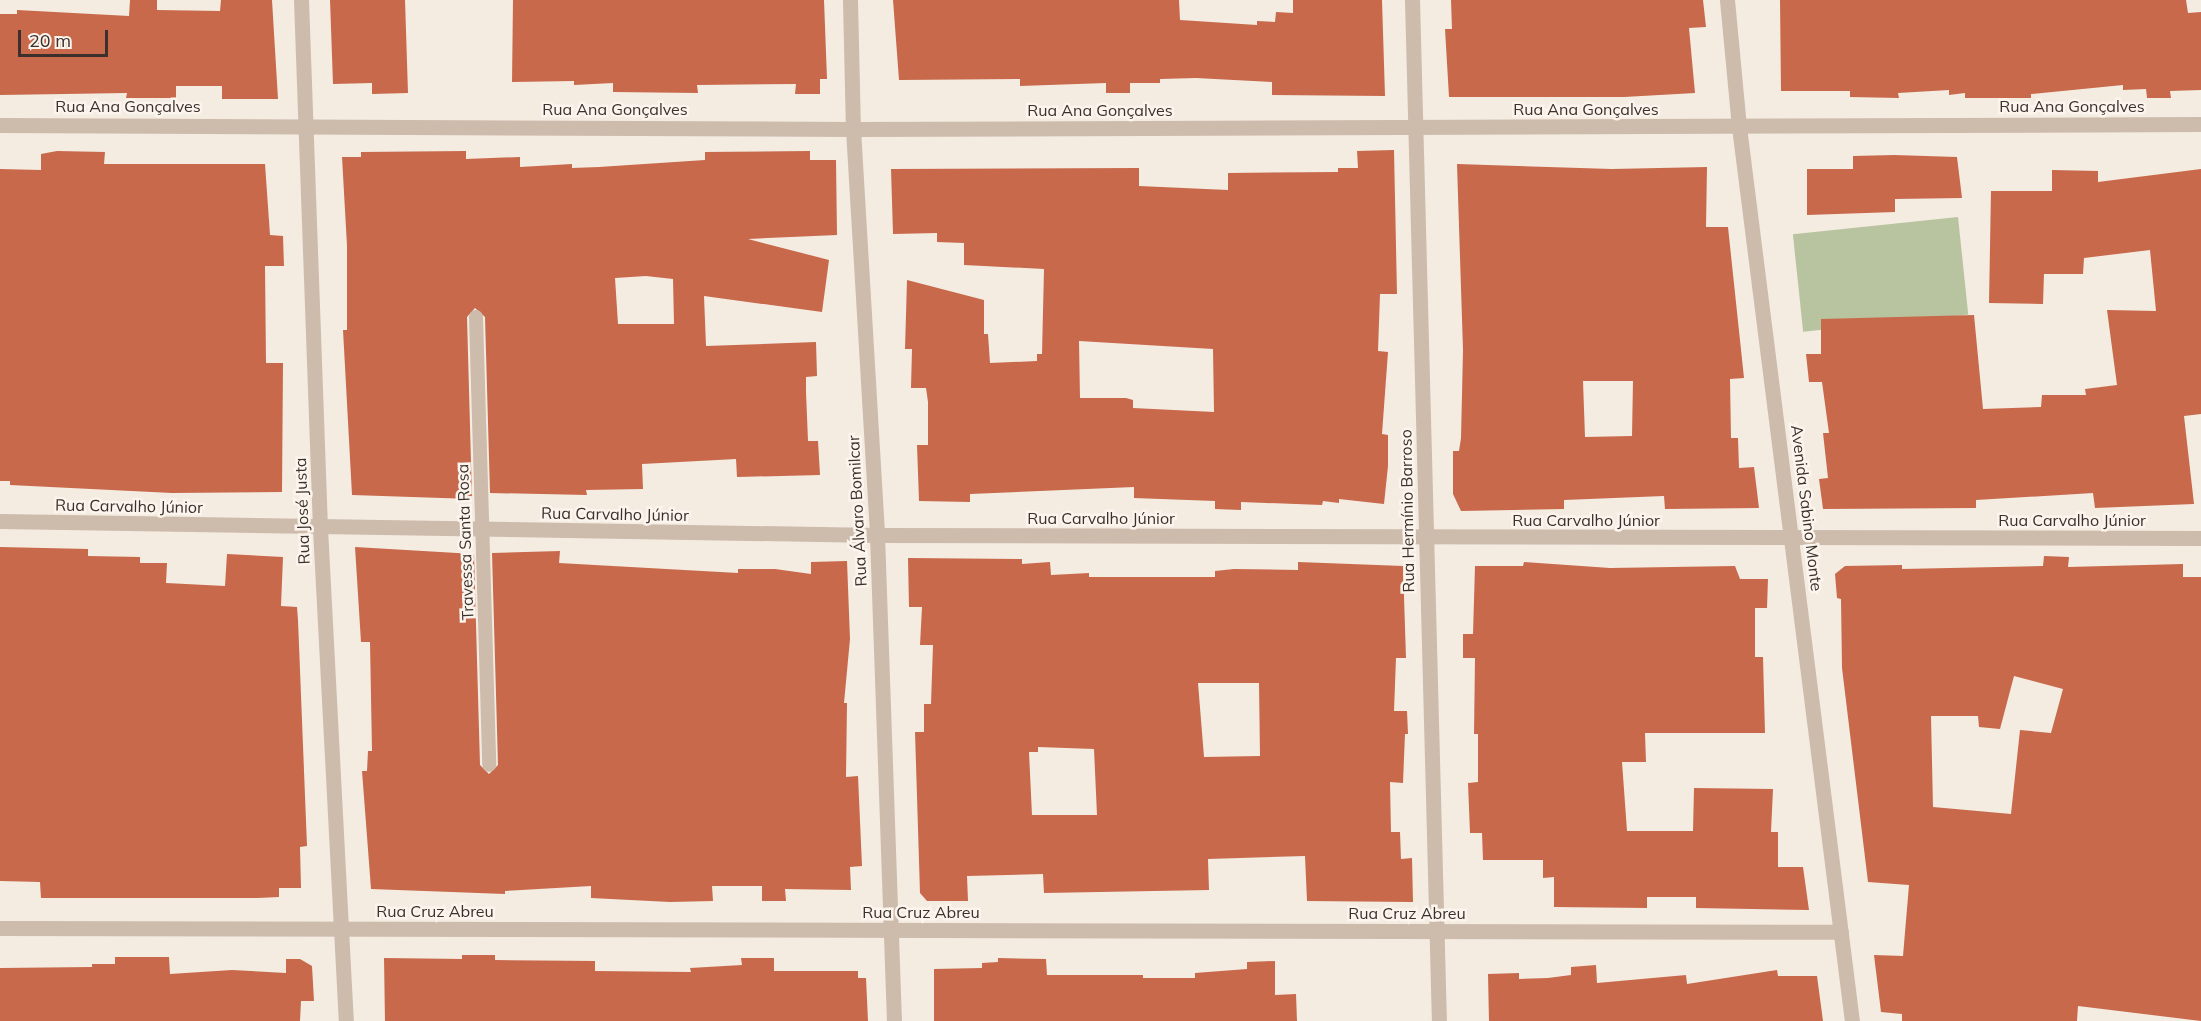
<!DOCTYPE html>
<html>
<head>
<meta charset="utf-8">
<style>
  body { margin:0 }
  #map { position:relative; width:2201px; height:1021px; overflow:hidden; background:#f4ebe1; font-family:Mulish,sans-serif }
  div>[style] { position:absolute }
  [style*='--x'] { left:calc(var(--x)*1px); top:calc(var(--y)*1px); width:calc(var(--w)*1px); rotate:calc(var(--a)*1deg) }
  .green>* { inset:0; background:#b8c4a0; transform-origin:0 0 }
  .building>* { inset:0; background:#c8694b }
  .service>* { height:14px; margin:-7px; padding:0 7px; transform-origin:7px; border-radius:7px; background:#cdbbac }
  .minor>* { height:15px; margin:-7.5px; padding:0 7.5px; transform-origin:7.5px; border-radius:7.5px; background:#cdbbac }
  span { translate:-50% -50%; white-space:nowrap; text-align:center; line-height:1.15; -webkit-text-stroke:5px #fbf5ee; paint-order:stroke }
  .street-label { font-size:16px; color:#3b302b }
  .scale { position:absolute; left:18px; top:30px; width:90px; height:27px; box-sizing:border-box; border:3px solid #3b302b; border-top:0; padding-left:8px; font-size:18px; line-height:21px; white-space:nowrap; color:#3b302b; -webkit-text-stroke:4px #fbf5ee; paint-order:stroke }
</style>
</head>
<body>
<div id="map">
  <div class="green">
    <i style="left:1958px;top:217px;width:98px;height:166px;rotate:84deg"></i>
  </div>
  <div class="building">
    <i style="clip-path:polygon(130px 0,157px 0,157px 10px,220px 11px,221px 0,272px 0,278px 99px,222px 99px,222px 86px,176px 86px,176px 98px,126px 98px,127px 93px,0 95px,0 14px,17px 14px,17px 10px,129px 16px)"></i>
    <i style="clip-path:polygon(330px 0,405px 0,408px 93px,372px 94px,372px 83px,333px 84px)"></i>
    <i style="clip-path:polygon(513px 0,824px 0,827px 79px,820px 79px,820px 94px,795px 94px,796px 84px,697px 85px,698px 93px,613px 92px,613px 83px,574px 85px,574px 81px,512px 82px)"></i>
    <i style="clip-path:polygon(893px 0,1179px 0,1180px 20px,1257px 25px,1257px 21px,1275px 22px,1276px 12px,1293px 13px,1293px 0,1382px 0,1385px 96px,1272px 95px,1272px 82px,1196px 78px,1160px 79px,1160px 83px,1130px 83px,1130px 93px,1106px 93px,1106px 83px,1020px 86px,1020px 79px,899px 80px)"></i>
    <i style="clip-path:polygon(1451px 0,1703px 0,1706px 27px,1689px 28px,1695px 93px,1624px 97px,1449px 97px,1445px 29px,1452px 29px)"></i>
    <i style="clip-path:polygon(1780px 0,2186px 0,2188px 13px,2201px 12px,2201px 90px,2170px 91px,2171px 98px,2147px 98px,2146px 89px,2123px 90px,2123px 85px,2031px 94px,2031px 98px,1965px 98px,1965px 93px,1949px 95px,1949px 90px,1898px 93px,1899px 98px,1850px 97px,1850px 91px,1781px 91px)"></i>
    <i style="clip-path:polygon(evenodd,1394px 150px,1397px 294px,1380px 294px,1378px 351px,1388px 352px,1382px 434px,1388px 435px,1388px 466px,1384px 504px,1339px 499px,1339px 503px,1323px 501px,1322px 505px,1241px 502px,1241px 510px,1215px 509px,1215px 501px,1134px 498px,1134px 487px,970px 494px,970px 502px,919px 501px,917px 445px,928px 445px,928px 402px,926px 388px,911px 388px,912px 349px,905px 349px,907px 280px,984px 300px,984px 334px,988px 334px,990px 363px,1037px 361px,1037px 354px,1042px 354px,1044px 269px,964px 265px,964px 243px,937px 242px,937px 233px,893px 234px,891px 169px,1139px 168px,1139px 186px,1228px 190px,1228px 173px,1338px 172px,1338px 168px,1358px 168px,1357px 151px,1394px 150px,1079px 341px,1213px 349px,1214px 412px,1133px 408px,1133px 400px,1126px 398px,1080px 398px,1079px 341px)"></i>
    <i style="clip-path:polygon(57px 151px,105px 152px,104px 164px,265px 164px,270px 235px,283px 236px,284px 266px,265px 266px,266px 363px,283px 363px,282px 492px,172px 493px,10px 485px,10px 481px,0 481px,0 169px,41px 170px,41px 154px)"></i>
    <i style="clip-path:polygon(evenodd,466px 151px,466px 159px,520px 157px,520px 167px,572px 164px,572px 168px,599px 167px,705px 160px,705px 152px,810px 151px,810px 160px,836px 160px,837px 235px,748px 239px,829px 260px,822px 312px,704px 296px,706px 346px,816px 342px,817px 376px,806px 377px,806px 392px,808px 441px,818px 441px,820px 475px,737px 477px,736px 459px,642px 464px,643px 489px,586px 490px,587px 495px,490px 493px,485px 317px,475px 308px,467px 317px,472px 499px,352px 495px,343px 330px,347px 330px,347px 246px,342px 157px,361px 157px,361px 152px,466px 151px,646px 276px,673px 279px,674px 324px,618px 324px,615px 278px,646px 276px)"></i>
    <i style="clip-path:polygon(1894px 155px,1957px 157px,1962px 198px,1895px 199px,1895px 212px,1807px 215px,1807px 169px,1853px 169px,1853px 156px)"></i>
    <i style="clip-path:polygon(evenodd,1457px 164px,1612px 169px,1707px 167px,1706px 227px,1728px 227px,1744px 378px,1730px 379px,1731px 438px,1738px 438px,1739px 468px,1754px 467px,1759px 508px,1665px 509px,1664px 496px,1564px 500px,1564px 509px,1461px 511px,1453px 494px,1453px 451px,1459px 451px,1461px 438px,1463px 350px,1457px 164px,1583px 381px,1633px 381px,1632px 436px,1585px 437px,1583px 381px)"></i>
    <i style="clip-path:polygon(2201px 169px,2201px 414px,2184px 416px,2194px 504px,2095px 508px,2093px 493px,1976px 500px,1976px 508px,1823px 509px,1819px 479px,1828px 478px,1823px 433px,1829px 433px,1822px 382px,1809px 382px,1806px 354px,1821px 354px,1821px 319px,1974px 315px,1983px 409px,2041px 407px,2042px 395px,2086px 395px,2085px 389px,2117px 385px,2107px 310px,2156px 311px,2150px 250px,2084px 258px,2083px 274px,2044px 274px,2043px 304px,1989px 303px,1991px 191px,2052px 191px,2052px 170px,2098px 171px,2098px 182px)"></i>
    <i style="clip-path:polygon(0 547px,88px 549px,88px 556px,140px 557px,140px 563px,167px 563px,166px 583px,225px 586px,227px 554px,283px 557px,281px 606px,297px 607px,298px 620px,307px 846px,300px 847px,301px 888px,279px 888px,279px 897px,258px 898px,41px 898px,40px 882px,0 881px)"></i>
    <i style="clip-path:polygon(355px 547px,474px 554px,480px 765px,489px 774px,498px 765px,492px 553px,560px 551px,559px 563px,738px 573px,738px 569px,775px 569px,811px 574px,811px 562px,847px 561px,850px 639px,844px 703px,847px 703px,846px 777px,858px 776px,862px 866px,850px 867px,851px 890px,785px 889px,786px 901px,762px 901px,762px 886px,712px 886px,713px 901px,670px 902px,591px 898px,591px 886px,505px 891px,505px 894px,371px 889px,362px 771px,367px 771px,368px 751px,372px 751px,370px 642px,361px 642px)"></i>
    <i style="clip-path:polygon(evenodd,2044px 556px,2069px 557px,2068px 567px,2183px 564px,2183px 577px,2201px 577px,2201px 1021px,2078px 1006px,2077px 1021px,1902px 1021px,1902px 1014px,1881px 1012px,1874px 955px,1903px 956px,1909px 885px,1868px 882px,1842px 668px,1841px 599px,1837px 598px,1835px 574px,1845px 566px,1902px 565px,1902px 569px,2043px 566px,2044px 556px,2014px 676px,2063px 689px,2051px 733px,2020px 730px,2011px 814px,1933px 807px,1931px 716px,1978px 716px,1979px 727px,2000px 729px,2014px 676px)"></i>
    <i style="clip-path:polygon(evenodd,908px 558px,1022px 559px,1022px 564px,1050px 562px,1051px 575px,1089px 573px,1089px 577px,1215px 577px,1215px 571px,1234px 569px,1298px 570px,1298px 562px,1403px 566px,1406px 658px,1396px 658px,1394px 711px,1407px 711px,1408px 734px,1405px 734px,1403px 783px,1390px 782px,1391px 832px,1400px 832px,1401px 859px,1412px 858px,1413px 902px,1307px 901px,1305px 856px,1208px 859px,1209px 890px,1044px 893px,1043px 874px,967px 876px,968px 901px,927px 901px,920px 893px,915px 732px,924px 732px,924px 704px,931px 704px,933px 645px,920px 645px,922px 607px,909px 607px,908px 558px,1198px 683px,1259px 683px,1260px 756px,1204px 757px,1198px 683px,908px 558px,1038px 747px,1094px 749px,1097px 815px,1032px 815px,1029px 752px,1038px 752px,1038px 747px)"></i>
    <i style="clip-path:polygon(1524px 562px,1610px 568px,1735px 566px,1740px 579px,1768px 579px,1767px 608px,1755px 608px,1755px 657px,1763px 657px,1765px 733px,1645px 733px,1646px 762px,1622px 762px,1627px 831px,1693px 831px,1694px 788px,1773px 789px,1771px 832px,1778px 832px,1778px 867px,1803px 867px,1809px 910px,1696px 908px,1696px 897px,1647px 897px,1647px 908px,1554px 907px,1554px 877px,1543px 878px,1543px 860px,1483px 860px,1482px 833px,1470px 833px,1468px 783px,1478px 782px,1478px 734px,1474px 734px,1475px 658px,1463px 658px,1463px 634px,1473px 634px,1475px 566px,1523px 566px)"></i>
    <i style="clip-path:polygon(462px 955px,495px 955px,495px 960px,595px 961px,595px 971px,691px 972px,690px 968px,742px 965px,741px 958px,774px 958px,774px 971px,858px 971px,858px 978px,866px 978px,868px 1021px,385px 1021px,384px 958px,462px 959px)"></i>
    <i style="clip-path:polygon(115px 957px,169px 957px,170px 974px,232px 970px,286px 973px,286px 959px,300px 959px,312px 966px,314px 1001px,301px 1001px,300px 1021px,0 1021px,0 968px,92px 967px,92px 964px,115px 964px)"></i>
    <i style="clip-path:polygon(998px 958px,1046px 959px,1047px 975px,1143px 975px,1143px 978px,1195px 978px,1195px 973px,1247px 969px,1247px 962px,1275px 961px,1275px 995px,1296px 994px,1297px 1021px,934px 1021px,934px 969px,982px 968px,982px 963px,998px 962px)"></i>
    <i style="clip-path:polygon(1596px 965px,1597px 983px,1686px 975px,1687px 984px,1777px 970px,1778px 976px,1817px 976px,1823px 1021px,1489px 1021px,1488px 974px,1519px 973px,1519px 979px,1548px 978px,1571px 975px,1571px 967px)"></i>
  </div>
  <div class="service">
    <i style="--x:476;--y:317;--w:448;--a:88.3"></i>
  </div>
  <div class="minor">
    <i style="--x:301;--y:0;--w:528;--a:87.94"></i>
    <i style="--x:320;--y:528;--w:494;--a:87"></i>
    <i style="--x:850;--y:0;--w:129;--a:88.7"></i>
    <i style="--x:853;--y:129;--w:407;--a:86.6"></i>
    <i style="--x:877;--y:535;--w:486;--a:88"></i>
    <i style="--x:1412;--y:0;--w:1021;--a:88.49"></i>
    <i style="--x:1727;--y:0;--w:128;--a:84.6"></i>
    <i style="--x:1739;--y:127;--w:901;--a:82.8"></i>
    <i style="--x:0;--y:125;--w:853;--a:0.27"></i>
    <i style="--x:853;--y:129;--w:1348;--a:-0.21"></i>
    <i style="--x:0;--y:521;--w:877;--a:0.91"></i>
    <i style="--x:877;--y:535;--w:1324;--a:0.13"></i>
    <i style="--x:0;--y:928;--w:1841;--a:0.12"></i>
  </div>
  <div class="street-label">
    <span style="left:128px;top:106px">Rua Ana Gonçalves</span>
    <span style="left:2072px;top:106px">Rua Ana Gonçalves</span>
    <span style="left:615px;top:109px">Rua Ana Gonçalves</span>
    <span style="left:1586px;top:109px">Rua Ana Gonçalves</span>
    <span style="left:1100px;top:110px">Rua Ana Gonçalves</span>
    <span style="left:129px;top:506px;rotate:1deg">Rua Carvalho Júnior</span>
    <span style="left:1807px;top:508px;rotate:83deg">Avenida Sabino Monte</span>
    <span style="left:302px;top:511px;rotate:-92deg">Rua José Justa</span>
    <span style="left:857px;top:511px;rotate:-93deg">Rua Álvaro Bomilcar</span>
    <span style="left:1407px;top:511px;rotate:-91deg">Rua Hermínio Barroso</span>
    <span style="left:615px;top:514px;rotate:1deg">Rua Carvalho Júnior</span>
    <span style="left:1101px;top:518px">Rua Carvalho Júnior</span>
    <span style="left:1586px;top:520px">Rua Carvalho Júnior</span>
    <span style="left:2072px;top:520px">Rua Carvalho Júnior</span>
    <span style="left:465px;top:542px;rotate:-92deg">Travessa Santa Rosa</span>
    <span style="left:435px;top:911px">Rua Cruz Abreu</span>
    <span style="left:921px;top:912px">Rua Cruz Abreu</span>
    <span style="left:1407px;top:913px">Rua Cruz Abreu</span>
  </div>
  <div class="scale">20 m</div>
</div>
</body>
</html>
